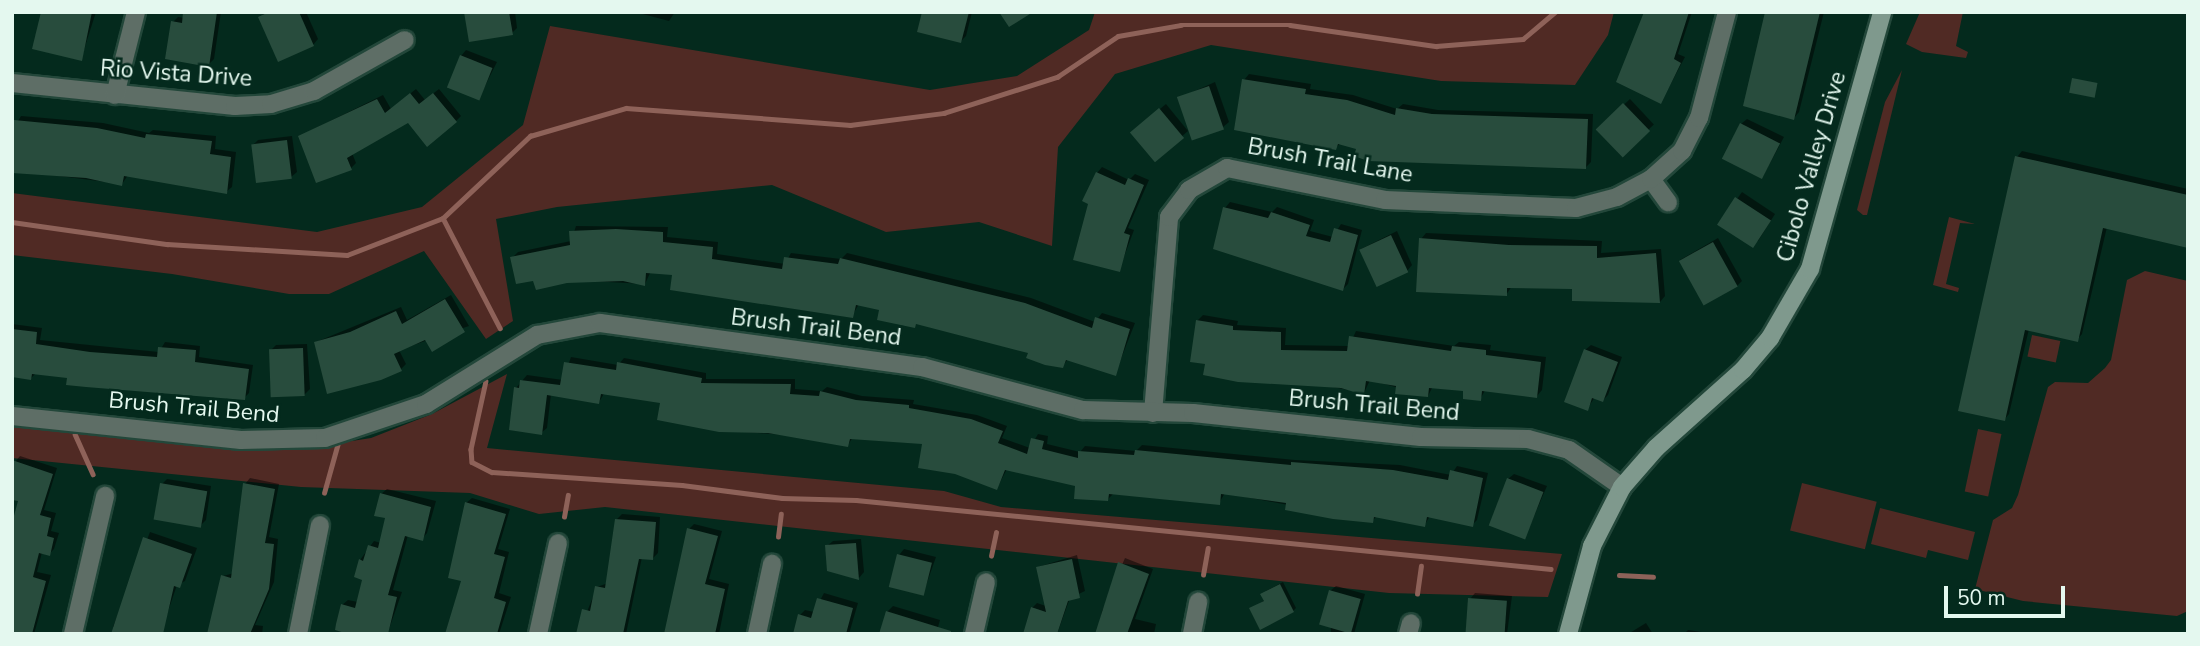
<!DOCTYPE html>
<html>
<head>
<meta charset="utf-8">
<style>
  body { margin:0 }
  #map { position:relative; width:2200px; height:646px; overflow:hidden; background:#042a1d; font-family:"Nunito Sans",sans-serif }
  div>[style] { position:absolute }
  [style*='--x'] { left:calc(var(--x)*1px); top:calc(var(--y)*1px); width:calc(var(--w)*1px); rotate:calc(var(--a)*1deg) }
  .green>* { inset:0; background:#502a24; transform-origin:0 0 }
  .shadow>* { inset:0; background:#0007; transform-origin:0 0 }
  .stream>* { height:4.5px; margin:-2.25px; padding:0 2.25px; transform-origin:2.25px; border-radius:2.25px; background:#8e6259 }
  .building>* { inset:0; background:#284c3d; transform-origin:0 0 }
  .roads { filter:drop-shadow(2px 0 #23473a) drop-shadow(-2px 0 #23473a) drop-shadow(0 2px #23473a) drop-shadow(0 -2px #23473a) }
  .street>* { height:18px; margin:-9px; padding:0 9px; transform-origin:9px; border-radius:9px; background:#5e6e66 }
  .secondary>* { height:18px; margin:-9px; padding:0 9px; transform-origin:9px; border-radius:9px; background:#7f998d }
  span { translate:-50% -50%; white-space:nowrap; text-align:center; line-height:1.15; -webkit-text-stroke:5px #042a1d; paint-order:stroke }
  .street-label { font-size:23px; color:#e4f8ef }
  .frame { position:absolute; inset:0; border:14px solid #e4f8ef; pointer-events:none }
  .scale { position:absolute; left:1944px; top:586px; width:121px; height:32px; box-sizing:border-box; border:4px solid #e4f8ef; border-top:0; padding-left:9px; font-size:21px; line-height:24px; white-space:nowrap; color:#e4f8ef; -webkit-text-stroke:5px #042a1d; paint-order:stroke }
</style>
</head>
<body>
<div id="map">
  <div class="green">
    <i style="clip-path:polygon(1095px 12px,1614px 12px,1608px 35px,1575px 85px,1441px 81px,1211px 45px,1115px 74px,1058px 147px,1052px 246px,979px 222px,886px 232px,772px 185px,557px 207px,496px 219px,513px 321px,486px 339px,424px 251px,329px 294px,289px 294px,172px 274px,12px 255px,12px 193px,317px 232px,422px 207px,523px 125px,550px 26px,930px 90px,1017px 76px,1089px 30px)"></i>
    <i style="clip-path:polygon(1920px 12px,1963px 12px,1956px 46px,1968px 52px,1966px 58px,1922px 52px,1906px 44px)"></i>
    <i style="clip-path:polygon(1902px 70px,1867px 215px,1863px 215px,1857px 210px,1885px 102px)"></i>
    <i style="clip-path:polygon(1949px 217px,1975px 224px,1960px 223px,1946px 284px,1959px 288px,1958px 292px,1933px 285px)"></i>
    <i style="clip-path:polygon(2145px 271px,2188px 281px,2188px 611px,2177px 616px,2023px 601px,1975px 589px,1993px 520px,2012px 508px,2018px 495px,2048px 387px,2055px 382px,2088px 383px,2105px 368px,2111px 360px,2127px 280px)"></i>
    <i style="left:2032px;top:335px;width:29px;height:22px;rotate:12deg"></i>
    <i style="clip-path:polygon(507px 374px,487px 448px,944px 491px,1001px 507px,1562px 554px,1548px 597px,1389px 593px,605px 507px,539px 514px,470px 493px,301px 487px,12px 458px,12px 423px,301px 449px,371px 438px,432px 414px)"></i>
    <i style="left:1978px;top:429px;width:24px;height:64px;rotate:12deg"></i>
    <i style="left:1802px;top:483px;width:77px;height:49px;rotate:14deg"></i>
    <i style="clip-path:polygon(1880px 508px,1975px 532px,1968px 560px,1928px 550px,1926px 558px,1871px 544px)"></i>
  </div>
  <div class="shadow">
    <i style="clip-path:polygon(43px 12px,96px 12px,81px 59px)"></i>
    <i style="clip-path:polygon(200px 12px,221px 12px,214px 59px,208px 65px,173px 22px,178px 17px,200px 20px)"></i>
    <i style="clip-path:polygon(265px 12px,306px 12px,318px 39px,313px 45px,261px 17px)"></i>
    <i style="clip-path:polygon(466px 12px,515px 12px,517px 28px,512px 33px)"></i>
    <i style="clip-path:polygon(635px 12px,675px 12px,669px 21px)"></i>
    <i style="clip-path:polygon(923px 12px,972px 12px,966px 36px,961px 41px)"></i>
    <i style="clip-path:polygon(1645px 12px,1692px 12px,1678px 54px,1685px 57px,1661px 102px)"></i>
    <i style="clip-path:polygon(1768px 12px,1824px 12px,1799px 112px,1794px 118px)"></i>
    <i style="clip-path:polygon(466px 50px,497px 62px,479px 98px,461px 56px)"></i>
    <i style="clip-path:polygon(1249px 74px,1311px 84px,1310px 89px,1353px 95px,1397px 109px,1403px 104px,1438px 110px,1593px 114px,1591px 162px,1585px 168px,1358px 148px,1341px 143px,1335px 148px,1244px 80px)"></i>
    <i style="clip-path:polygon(1215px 82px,1229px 122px,1223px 127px,1179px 98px)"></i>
    <i style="clip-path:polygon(416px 89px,425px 100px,439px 89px,461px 116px,456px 121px,408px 121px,352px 153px,356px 163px,351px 168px,300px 136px,383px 95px,391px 109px)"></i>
    <i style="left:1630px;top:99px;width:35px;height:45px;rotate:47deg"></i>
    <i style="clip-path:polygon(1166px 104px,1188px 131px,1154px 160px,1137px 128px)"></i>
    <i style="clip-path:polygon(21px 116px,103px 123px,149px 133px,153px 130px,216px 136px,215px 149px,236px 152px,232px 187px,226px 192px,128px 175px,122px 184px,12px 170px,12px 131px)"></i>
    <i style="clip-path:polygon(1747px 119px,1784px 137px,1763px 176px,1741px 124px)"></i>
    <i style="clip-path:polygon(292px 136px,297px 172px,291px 177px,253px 145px,258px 140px)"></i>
    <i style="clip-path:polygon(2022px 151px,2188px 189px,2188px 246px,2107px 227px,2082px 334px,2077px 340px,2029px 329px,2009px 414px,2004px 420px,2017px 157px)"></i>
    <i style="clip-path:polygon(1102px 167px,1129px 180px,1135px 174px,1149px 180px,1128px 228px,1134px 230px,1119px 270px,1097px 173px)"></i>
    <i style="clip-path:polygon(1742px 192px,1775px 214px,1758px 241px,1719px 224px)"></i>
    <i style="clip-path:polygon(1230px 202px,1272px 212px,1277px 207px,1314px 220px,1310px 231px,1333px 237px,1341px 224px,1362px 230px,1348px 284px,1343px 289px,1225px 208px)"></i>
    <i style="clip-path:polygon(576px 226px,668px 227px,667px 237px,718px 242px,717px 254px,785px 264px,791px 253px,841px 259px,847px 253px,1031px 298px,1095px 322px,1102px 313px,1135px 323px,1115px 374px,1068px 359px,1063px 366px,1030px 352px,917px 323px,914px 326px,881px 309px,859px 304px,852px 316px,674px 273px,651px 271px,645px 284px,535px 278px,512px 258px,518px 252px,571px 241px)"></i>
    <i style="clip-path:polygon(1397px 231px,1412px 265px,1407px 271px,1361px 249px)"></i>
    <i style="clip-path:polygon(1426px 233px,1602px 241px,1601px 253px,1661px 249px,1665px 296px,1660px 302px,1574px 288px,1512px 286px,1506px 295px,1421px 239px)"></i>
    <i style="clip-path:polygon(1718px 238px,1742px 281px,1737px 286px,1680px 260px)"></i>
    <i style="clip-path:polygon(451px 295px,469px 326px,399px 350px,406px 364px,401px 369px,316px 342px,401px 307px,407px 320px)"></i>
    <i style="clip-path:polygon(1203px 315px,1238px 321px,1237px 325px,1286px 328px,1285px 345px,1349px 346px,1356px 331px,1454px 346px,1459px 342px,1491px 345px,1490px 350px,1546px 357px,1542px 390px,1537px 396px,1486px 389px,1480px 399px,1465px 390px,1433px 386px,1428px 396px,1370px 380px,1364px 393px,1207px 363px,1197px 321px)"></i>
    <i style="clip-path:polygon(12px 324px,42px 328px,40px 340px,159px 352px,165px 342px,200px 346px,199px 357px,253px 365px,249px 393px,244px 398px,37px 372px,31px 378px,12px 376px)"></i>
    <i style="clip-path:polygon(307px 344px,310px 389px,304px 395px,271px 350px,276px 345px)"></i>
    <i style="clip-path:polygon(1591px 345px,1622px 357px,1608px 395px,1603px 400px,1595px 397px,1587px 409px,1585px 350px)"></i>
    <i style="clip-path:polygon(571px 357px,618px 365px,624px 358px,706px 373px,706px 379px,795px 379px,795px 389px,822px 391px,827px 387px,862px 396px,914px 400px,913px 404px,977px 415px,1007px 426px,1002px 438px,1030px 448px,1038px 434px,1048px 436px,1047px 444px,1080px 452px,1085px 446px,1136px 451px,1142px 445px,1295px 460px,1400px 465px,1451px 475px,1457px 466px,1488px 473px,1477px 520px,1472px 525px,1430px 516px,1424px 526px,1377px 516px,1372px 521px,1225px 493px,1219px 503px,1113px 494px,1107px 500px,1077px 485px,1007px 469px,997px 488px,924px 443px,853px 437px,848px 445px,812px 437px,719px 430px,662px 402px,605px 392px,599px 402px,551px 394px,547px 428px,541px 433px,516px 388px,527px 375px,563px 380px)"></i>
    <i style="clip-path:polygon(20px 456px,57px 468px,44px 510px,56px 513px,51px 531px,59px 533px,54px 549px,49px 554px,42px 552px,37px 572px,51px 575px,34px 634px,12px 634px,20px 500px,15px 462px)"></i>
    <i style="clip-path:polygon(1514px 474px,1547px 486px,1525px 537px,1508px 479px)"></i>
    <i style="clip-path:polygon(250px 478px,279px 484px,269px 537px,278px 539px,274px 582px,255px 625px,263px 626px,262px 634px,209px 634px,223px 576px,234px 573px,245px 484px)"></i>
    <i style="clip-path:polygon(167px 479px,211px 486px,206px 520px,200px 526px,162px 484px)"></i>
    <i style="clip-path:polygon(387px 489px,436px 501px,427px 533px,422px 539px,408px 535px,393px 590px,402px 592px,388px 632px,342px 605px,348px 600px,358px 602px,364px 578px,360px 560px,374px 541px,381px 543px,387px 517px,381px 494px)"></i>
    <i style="clip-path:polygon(472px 498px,510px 509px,498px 549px,509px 552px,499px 593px,511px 597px,499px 634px,448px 634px,463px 580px,466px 503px)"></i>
    <i style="clip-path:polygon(622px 514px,660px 517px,658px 553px,653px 558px,642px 557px,626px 634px,578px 634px,597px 587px,608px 583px,616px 520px)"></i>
    <i style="clip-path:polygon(694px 524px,722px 531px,709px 579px,729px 584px,719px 634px,666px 634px,689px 529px)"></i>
    <i style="clip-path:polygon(150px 532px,197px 548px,185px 581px,177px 585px,163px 626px,113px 627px)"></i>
    <i style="clip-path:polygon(861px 539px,864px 572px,859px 578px,827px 546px,833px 541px)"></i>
    <i style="clip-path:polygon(904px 549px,936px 557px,923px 594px,899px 555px)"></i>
    <i style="clip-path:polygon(1077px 555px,1085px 591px,1070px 598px,1057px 634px,1032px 608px,1037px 603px,1046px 606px,1038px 567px)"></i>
    <i style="clip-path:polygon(1125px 558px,1153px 569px,1135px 619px,1156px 624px,1154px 634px,1097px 634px,1102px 611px)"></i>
    <i style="clip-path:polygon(1283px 582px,1296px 608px,1293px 611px,1251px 609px,1265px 600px,1266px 591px)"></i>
    <i style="clip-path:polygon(1336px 586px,1365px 594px,1354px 634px,1331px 634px,1330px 591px)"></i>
    <i style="clip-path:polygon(824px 593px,858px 603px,849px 634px,802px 634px,800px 615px,805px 610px,814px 612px)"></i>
    <i style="clip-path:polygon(1475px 593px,1512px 596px,1507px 634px,1467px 634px,1470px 599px)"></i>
    <i style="clip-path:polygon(893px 606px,940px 620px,936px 634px,887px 612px)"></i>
    <i style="clip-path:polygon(1646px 623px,1653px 634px,1628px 634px)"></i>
    <i style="clip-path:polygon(1688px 630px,1715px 634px,1684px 634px)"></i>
  </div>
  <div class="stream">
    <i style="--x:443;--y:218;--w:124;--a:62.6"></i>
    <i style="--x:12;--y:222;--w:157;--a:8.1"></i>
    <i style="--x:167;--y:244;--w:180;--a:3.5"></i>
    <i style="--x:347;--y:255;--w:103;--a:-21.1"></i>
    <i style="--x:443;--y:218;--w:120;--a:-43.3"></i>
    <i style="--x:530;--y:136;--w:100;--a:-16.3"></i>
    <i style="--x:626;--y:108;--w:225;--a:4.3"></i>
    <i style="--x:850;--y:125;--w:95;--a:-7.3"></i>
    <i style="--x:944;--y:113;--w:119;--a:-17.7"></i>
    <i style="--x:1057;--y:77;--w:73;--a:-33.9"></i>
    <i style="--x:1118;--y:36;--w:64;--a:-9.9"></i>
    <i style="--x:1181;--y:25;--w:109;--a:0"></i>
    <i style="--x:1290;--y:25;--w:148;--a:8.2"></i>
    <i style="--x:1436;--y:46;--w:87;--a:-4.6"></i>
    <i style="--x:1523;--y:39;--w:42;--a:-40.2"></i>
    <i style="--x:486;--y:381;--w:70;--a:102.4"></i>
    <i style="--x:471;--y:449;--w:13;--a:86"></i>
    <i style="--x:472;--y:462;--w:22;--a:27"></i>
    <i style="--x:492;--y:472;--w:190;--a:3.9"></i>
    <i style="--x:682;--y:485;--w:101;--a:7.4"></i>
    <i style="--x:782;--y:498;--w:74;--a:1.5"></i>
    <i style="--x:856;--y:500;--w:698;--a:5.67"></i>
    <i style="--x:75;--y:434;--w:44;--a:65.8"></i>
    <i style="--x:324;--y:493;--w:52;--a:-74.4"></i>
    <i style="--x:564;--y:517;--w:22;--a:-80"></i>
    <i style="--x:778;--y:537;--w:23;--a:-83"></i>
    <i style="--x:991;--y:556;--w:24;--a:-78"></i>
    <i style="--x:1203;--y:575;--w:27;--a:-80"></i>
    <i style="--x:1619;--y:575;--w:34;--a:3"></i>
    <i style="--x:1417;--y:594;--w:28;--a:-82"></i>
  </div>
  <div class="building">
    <i style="clip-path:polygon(41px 12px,92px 12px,82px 61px,32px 49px)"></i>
    <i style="clip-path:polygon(183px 12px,217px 12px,209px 67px,165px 59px,171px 21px,182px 23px)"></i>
    <i style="clip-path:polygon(269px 12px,299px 12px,314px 46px,278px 62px,258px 17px)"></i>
    <i style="clip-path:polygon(464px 12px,509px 12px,513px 35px,469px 42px)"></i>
    <i style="clip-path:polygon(922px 12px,969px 12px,961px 43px,917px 32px)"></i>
    <i style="clip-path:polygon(999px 12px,1033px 12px,1009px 27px)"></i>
    <i style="clip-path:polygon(1644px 12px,1689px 12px,1674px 59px,1681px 63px,1661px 104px,1616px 82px)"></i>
    <i style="clip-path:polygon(1765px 12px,1820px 12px,1794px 120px,1743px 106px)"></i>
    <i style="left:460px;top:55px;width:35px;height:35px;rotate:22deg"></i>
    <i style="left:2072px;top:78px;width:26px;height:15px;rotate:11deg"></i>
    <i style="clip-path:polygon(1242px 79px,1306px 89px,1305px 94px,1347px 100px,1395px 115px,1396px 108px,1432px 114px,1588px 119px,1586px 169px,1368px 161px,1354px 156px,1356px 149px,1338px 144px,1336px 150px,1234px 130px)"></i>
    <i style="left:1209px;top:86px;width:46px;height:34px;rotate:71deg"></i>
    <i style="clip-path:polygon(410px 93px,419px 104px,433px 93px,457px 122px,427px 147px,408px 123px,347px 158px,352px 170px,316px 183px,298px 136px,377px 99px,385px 113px)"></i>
    <i style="left:1623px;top:103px;width:39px;height:38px;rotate:46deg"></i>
    <i style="left:1159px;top:108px;width:39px;height:38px;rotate:50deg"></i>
    <i style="clip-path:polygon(14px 120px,97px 128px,145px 138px,146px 134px,212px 141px,210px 154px,231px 157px,227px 194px,124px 176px,122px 186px,86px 178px,12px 173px)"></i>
    <i style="left:1740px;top:123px;width:45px;height:40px;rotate:27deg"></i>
    <i style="left:287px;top:140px;width:39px;height:36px;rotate:83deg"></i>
    <i style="clip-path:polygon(2015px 156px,2188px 195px,2188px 248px,2103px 228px,2078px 342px,2025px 330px,2005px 421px,1958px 411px)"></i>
    <i style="clip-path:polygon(1096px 172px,1125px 185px,1128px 178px,1144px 185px,1124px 233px,1130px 235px,1120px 272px,1073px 260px,1088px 204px,1082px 201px)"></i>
    <i style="left:1735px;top:197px;width:43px;height:33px;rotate:33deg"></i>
    <i style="clip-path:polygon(1223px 207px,1268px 218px,1271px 212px,1310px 225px,1306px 236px,1330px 242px,1334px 228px,1358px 235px,1343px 291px,1213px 249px)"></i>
    <i style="clip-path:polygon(616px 229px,663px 232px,663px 242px,713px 247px,712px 259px,782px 269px,784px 257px,838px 264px,840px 258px,1025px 303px,1092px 328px,1095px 317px,1130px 329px,1116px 376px,1066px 360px,1063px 368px,1045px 365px,1026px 358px,1028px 353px,916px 324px,915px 328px,877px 320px,879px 310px,856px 305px,853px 318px,670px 290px,672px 275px,646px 273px,645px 286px,623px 281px,567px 283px,536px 290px,533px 281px,516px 284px,510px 257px,570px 245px,569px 231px)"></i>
    <i style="left:1391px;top:235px;width:41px;height:35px;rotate:65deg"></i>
    <i style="clip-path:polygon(1419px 238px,1509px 245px,1597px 246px,1597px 258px,1656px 253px,1660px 303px,1572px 301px,1572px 289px,1507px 288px,1507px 296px,1416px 292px)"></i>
    <i style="left:1713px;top:242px;width:51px;height:39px;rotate:61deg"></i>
    <i style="clip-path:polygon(445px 299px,465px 332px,432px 352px,425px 340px,394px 354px,402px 371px,381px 380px,327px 394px,314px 342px,350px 332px,396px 311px,402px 324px)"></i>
    <i style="clip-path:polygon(1196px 320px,1233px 326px,1233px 330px,1281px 332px,1281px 350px,1347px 351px,1349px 336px,1451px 351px,1452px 346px,1486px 350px,1486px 355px,1541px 362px,1537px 398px,1482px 391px,1481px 401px,1463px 399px,1463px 391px,1429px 388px,1428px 397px,1395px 394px,1396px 386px,1366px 381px,1364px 395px,1341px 388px,1238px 382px,1203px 375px,1205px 364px,1190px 362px)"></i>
    <i style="clip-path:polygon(12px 329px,37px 332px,36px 344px,90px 352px,157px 357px,158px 347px,196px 350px,195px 362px,249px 369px,245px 400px,86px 387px,66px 385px,67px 378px,32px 374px,31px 380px,12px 377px)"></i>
    <i style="left:303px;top:348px;width:48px;height:34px;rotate:88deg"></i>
    <i style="clip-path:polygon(1584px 349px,1618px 362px,1603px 402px,1592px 398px,1588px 411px,1564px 402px)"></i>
    <i style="clip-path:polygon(564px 362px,616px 370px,617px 362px,702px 378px,701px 383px,791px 384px,790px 394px,819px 396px,820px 391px,856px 400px,909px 405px,909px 408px,971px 419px,1003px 431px,998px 443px,1027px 454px,1031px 438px,1044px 441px,1042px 449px,1078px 458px,1078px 451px,1134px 455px,1135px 450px,1291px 465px,1291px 462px,1393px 470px,1448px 480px,1450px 470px,1483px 478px,1473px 527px,1427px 517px,1425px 527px,1374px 517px,1373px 523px,1333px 519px,1285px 510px,1286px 503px,1221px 494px,1220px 505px,1109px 494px,1108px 501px,1074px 499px,1075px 486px,1005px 470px,997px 490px,955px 474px,918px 468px,922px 444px,850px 439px,848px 447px,768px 433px,719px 432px,657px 420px,660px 403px,601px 394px,599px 404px,547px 395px,542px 435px,509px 430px,514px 387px,519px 388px,520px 380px,560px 385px)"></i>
    <i style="clip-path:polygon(12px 460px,53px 474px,40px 515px,51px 518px,47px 536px,54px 538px,50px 556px,39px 553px,33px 577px,46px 581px,32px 634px,12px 634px,12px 523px,18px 501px,12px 500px)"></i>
    <i style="left:1507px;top:478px;width:39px;height:51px;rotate:21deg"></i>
    <i style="left:160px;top:483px;width:48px;height:37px;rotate:10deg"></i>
    <i style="clip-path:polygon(243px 483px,275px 489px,265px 543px,274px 544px,269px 589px,250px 634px,207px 634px,221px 575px,231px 578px)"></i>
    <i style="clip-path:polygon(380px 493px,431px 507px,423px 541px,405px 536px,388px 595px,397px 597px,388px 634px,348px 634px,335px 630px,336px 624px,341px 604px,355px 608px,362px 580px,354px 577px,359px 559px,363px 561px,368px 545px,378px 548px,385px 518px,374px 516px)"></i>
    <i style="clip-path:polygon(465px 502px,506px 514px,494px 554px,505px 557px,494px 598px,506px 602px,497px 634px,445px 634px,461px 581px,448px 578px)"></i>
    <i style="clip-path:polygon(615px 519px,656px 522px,653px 560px,639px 559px,623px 634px,576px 634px,582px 609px,590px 611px,595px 586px,605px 588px)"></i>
    <i style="clip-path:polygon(687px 528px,718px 536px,705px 584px,725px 589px,715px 634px,664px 634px)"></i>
    <i style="clip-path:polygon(143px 537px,192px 554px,180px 588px,174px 586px,163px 634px,111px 634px)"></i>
    <i style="clip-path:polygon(856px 543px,859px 580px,827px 571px,825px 545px)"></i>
    <i style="left:897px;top:554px;width:36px;height:34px;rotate:14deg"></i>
    <i style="clip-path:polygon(1072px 559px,1080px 598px,1068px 601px,1057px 634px,1023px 634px,1031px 607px,1046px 612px,1036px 567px)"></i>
    <i style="clip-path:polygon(1118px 562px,1149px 574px,1127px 634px,1095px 634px)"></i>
    <i style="clip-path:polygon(1280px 584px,1294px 612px,1260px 630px,1249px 608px,1264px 601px,1260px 594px)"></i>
    <i style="left:1329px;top:590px;width:33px;height:36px;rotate:16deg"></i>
    <i style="clip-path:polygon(817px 598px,853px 608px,846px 634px,793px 634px,798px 614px,811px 618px)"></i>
    <i style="left:1468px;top:598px;width:39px;height:36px;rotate:4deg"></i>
    <i style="clip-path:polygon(886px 611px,951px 631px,951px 634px,879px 634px)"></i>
  </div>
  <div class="roads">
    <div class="street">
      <i style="--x:12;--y:83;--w:224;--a:5.9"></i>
      <i style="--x:235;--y:106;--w:36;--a:-3"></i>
      <i style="--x:271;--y:104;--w:45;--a:-16.8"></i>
      <i style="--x:314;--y:91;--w:104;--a:-29.3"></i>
      <i style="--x:115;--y:95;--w:86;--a:-75.8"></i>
      <i style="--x:1651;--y:179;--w:29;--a:54"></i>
      <i style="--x:1153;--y:413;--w:197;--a:-85.3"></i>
      <i style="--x:1169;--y:217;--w:34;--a:-53"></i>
      <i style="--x:1189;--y:190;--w:44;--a:-30.1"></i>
      <i style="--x:1227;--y:168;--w:161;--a:11.4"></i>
      <i style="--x:1385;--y:200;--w:191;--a:2.4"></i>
      <i style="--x:1576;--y:208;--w:42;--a:-15"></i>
      <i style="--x:1617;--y:197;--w:38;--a:-28"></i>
      <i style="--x:1651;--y:179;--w:42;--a:-42.1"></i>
      <i style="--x:1682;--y:151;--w:37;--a:-63"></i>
      <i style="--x:1699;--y:118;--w:110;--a:-75.2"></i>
      <i style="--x:12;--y:416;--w:230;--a:6"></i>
      <i style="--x:241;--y:440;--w:84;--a:-1.4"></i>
      <i style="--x:325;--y:438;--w:107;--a:-18.6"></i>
      <i style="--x:426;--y:404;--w:131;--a:-31.9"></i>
      <i style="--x:537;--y:335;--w:64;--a:-10.8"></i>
      <i style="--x:600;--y:323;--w:325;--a:7.8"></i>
      <i style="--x:922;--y:367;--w:167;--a:15"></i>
      <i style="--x:1083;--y:410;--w:110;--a:1.6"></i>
      <i style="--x:1193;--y:413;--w:229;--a:6"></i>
      <i style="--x:1421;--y:437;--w:107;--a:1.1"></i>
      <i style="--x:1528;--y:439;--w:42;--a:15"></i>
      <i style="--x:1569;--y:450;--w:65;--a:34.9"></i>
      <i style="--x:73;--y:634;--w:142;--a:-76.9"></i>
      <i style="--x:298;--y:634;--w:111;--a:-78.6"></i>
      <i style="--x:538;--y:634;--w:93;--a:-77.6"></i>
      <i style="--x:757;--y:634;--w:72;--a:-77.9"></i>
      <i style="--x:974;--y:634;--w:53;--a:-77"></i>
      <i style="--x:1192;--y:634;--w:33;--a:-79"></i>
      <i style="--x:1408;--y:634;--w:11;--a:-75"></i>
    </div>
    <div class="secondary">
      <i style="--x:1568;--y:634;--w:91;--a:-74.7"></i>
      <i style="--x:1592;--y:546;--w:66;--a:-63"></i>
      <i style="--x:1622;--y:487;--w:52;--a:-48.9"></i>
      <i style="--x:1656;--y:448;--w:117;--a:-41.9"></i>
      <i style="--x:1743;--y:370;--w:42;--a:-49.8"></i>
      <i style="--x:1770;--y:338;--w:80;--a:-59.9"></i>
      <i style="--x:1810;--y:269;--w:267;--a:-74.3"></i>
    </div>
  </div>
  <div class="street-label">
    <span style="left:176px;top:74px;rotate:4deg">Rio Vista Drive</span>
    <span style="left:1330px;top:161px;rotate:10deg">Brush Trail Lane</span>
    <span style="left:1812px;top:167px;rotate:-74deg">Cibolo Valley Drive</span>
    <span style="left:816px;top:328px;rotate:7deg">Brush Trail Bend</span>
    <span style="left:1374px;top:406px;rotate:5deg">Brush Trail Bend</span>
    <span style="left:194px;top:408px;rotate:5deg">Brush Trail Bend</span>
  </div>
  <div class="frame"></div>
  <div class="scale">50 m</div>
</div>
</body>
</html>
